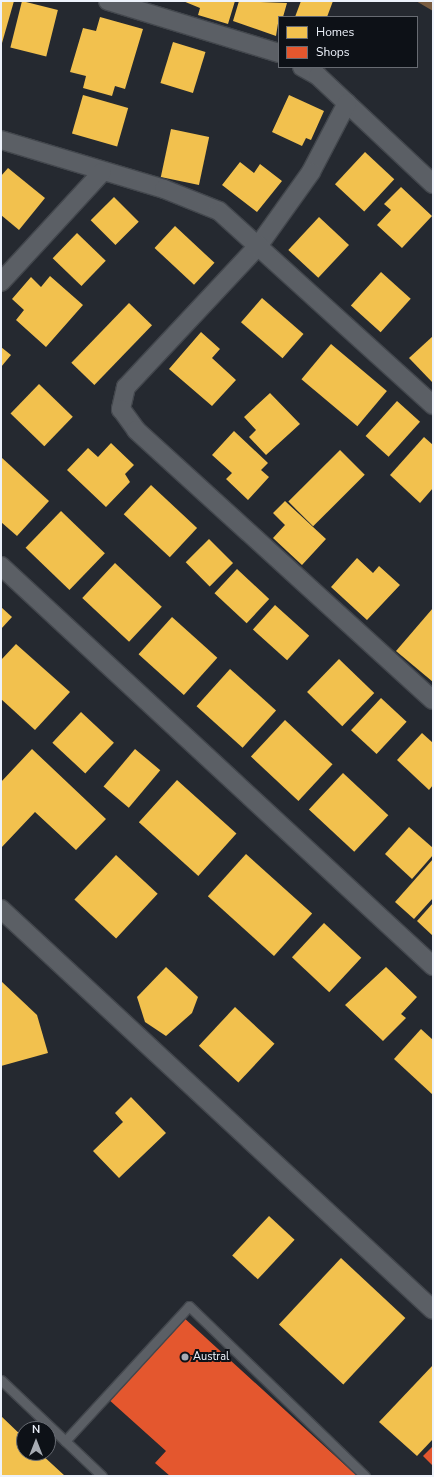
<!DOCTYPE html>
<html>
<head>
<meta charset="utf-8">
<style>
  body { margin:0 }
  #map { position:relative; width:434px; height:1477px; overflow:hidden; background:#252930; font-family:"Nunito Sans",sans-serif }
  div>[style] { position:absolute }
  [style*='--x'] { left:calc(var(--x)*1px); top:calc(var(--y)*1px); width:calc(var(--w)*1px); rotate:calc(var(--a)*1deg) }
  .water>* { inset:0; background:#795c40 }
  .homes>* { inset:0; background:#f2c14e; transform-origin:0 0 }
  .shops>* { inset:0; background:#e4572e }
  .roads { filter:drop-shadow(1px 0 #43474d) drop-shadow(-1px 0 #43474d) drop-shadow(0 1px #43474d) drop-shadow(0 -1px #43474d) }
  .service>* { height:9px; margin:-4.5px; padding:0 4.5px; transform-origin:4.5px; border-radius:4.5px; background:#5b5f65 }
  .minor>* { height:18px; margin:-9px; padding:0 9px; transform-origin:9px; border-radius:9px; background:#5b5f65 }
  .dots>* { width:11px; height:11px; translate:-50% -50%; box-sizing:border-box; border:2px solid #0d1117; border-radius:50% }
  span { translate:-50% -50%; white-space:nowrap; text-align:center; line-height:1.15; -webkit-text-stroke:4px #0d1117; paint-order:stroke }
  .poi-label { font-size:11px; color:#edf2fb }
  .left { translate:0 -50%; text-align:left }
  .frame { position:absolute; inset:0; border:2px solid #edf2fb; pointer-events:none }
  .legend { position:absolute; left:278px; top:16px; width:140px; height:52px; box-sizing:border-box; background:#0d1117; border:1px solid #676b72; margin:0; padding:5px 7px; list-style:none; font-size:12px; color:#edf2fb }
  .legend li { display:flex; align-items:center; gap:8px; height:20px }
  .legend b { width:20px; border:1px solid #676b72 }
  .north { position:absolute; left:16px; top:1421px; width:40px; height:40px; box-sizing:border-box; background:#0d1117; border:1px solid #676b72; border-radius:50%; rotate:0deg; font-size:11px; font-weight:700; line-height:16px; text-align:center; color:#edf2fb }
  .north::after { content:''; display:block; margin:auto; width:14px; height:18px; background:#a7acb4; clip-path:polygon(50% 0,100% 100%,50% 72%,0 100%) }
</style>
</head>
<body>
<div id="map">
  <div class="water">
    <i style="clip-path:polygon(416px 1px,433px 1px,433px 11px)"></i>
  </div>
  <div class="homes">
    <i style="clip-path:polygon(1px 1px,14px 1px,2px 43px,1px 42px)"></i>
    <i style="left:22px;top:1px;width:37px;height:48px;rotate:14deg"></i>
    <i style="clip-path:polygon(183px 1px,235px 1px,228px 24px,198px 15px,200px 8px)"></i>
    <i style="clip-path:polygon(239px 1px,287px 3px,283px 17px,279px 17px,276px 36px,233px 21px)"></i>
    <i style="clip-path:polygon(301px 1px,333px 1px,327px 17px,295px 17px)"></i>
    <i style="clip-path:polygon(100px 17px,143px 29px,125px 89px,115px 86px,112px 96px,83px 88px,86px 76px,70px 72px,83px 28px,96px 31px)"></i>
    <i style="left:173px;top:42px;width:34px;height:43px;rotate:17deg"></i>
    <i style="left:83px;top:95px;width:47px;height:40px;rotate:16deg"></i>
    <i style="clip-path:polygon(289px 95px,324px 111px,311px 140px,306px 138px,302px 146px,272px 132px)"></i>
    <i style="left:171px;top:129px;width:39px;height:49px;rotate:12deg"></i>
    <i style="left:365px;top:152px;width:40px;height:44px;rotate:43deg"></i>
    <i style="clip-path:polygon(240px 162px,254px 173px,260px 164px,282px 181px,257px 212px,222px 185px)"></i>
    <i style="clip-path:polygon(8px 168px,45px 198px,19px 230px,1px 215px,1px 176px)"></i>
    <i style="clip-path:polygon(401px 187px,432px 216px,402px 248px,377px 225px,391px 210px,384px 204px)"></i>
    <i style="left:114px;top:197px;width:35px;height:33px;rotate:45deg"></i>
    <i style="left:319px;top:217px;width:41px;height:45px;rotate:43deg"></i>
    <i style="left:175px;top:226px;width:54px;height:30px;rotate:43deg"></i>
    <i style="left:77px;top:233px;width:40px;height:35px;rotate:44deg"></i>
    <i style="left:381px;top:272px;width:40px;height:45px;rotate:42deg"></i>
    <i style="clip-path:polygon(50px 276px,83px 305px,46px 347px,16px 320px,24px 310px,12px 299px,31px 277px,41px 287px)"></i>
    <i style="left:262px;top:298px;width:55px;height:32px;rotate:41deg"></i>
    <i style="left:129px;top:303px;width:32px;height:83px;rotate:44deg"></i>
    <i style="clip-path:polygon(201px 332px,220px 349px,212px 358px,236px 380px,212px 406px,169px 369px)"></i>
    <i style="clip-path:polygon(433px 336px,433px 383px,409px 358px)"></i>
    <i style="left:331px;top:344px;width:73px;height:46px;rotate:40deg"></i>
    <i style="clip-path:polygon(1px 347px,11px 355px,1px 367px)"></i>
    <i style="left:39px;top:384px;width:47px;height:41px;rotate:44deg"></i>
    <i style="clip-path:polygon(270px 393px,300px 424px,266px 455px,249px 437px,256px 430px,244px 417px)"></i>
    <i style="left:397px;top:401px;width:31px;height:47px;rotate:42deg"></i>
    <i style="clip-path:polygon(234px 431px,268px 463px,261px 470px,269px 477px,248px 500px,226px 479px,232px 473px,212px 455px)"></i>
    <i style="clip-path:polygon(424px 437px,433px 445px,433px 488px,420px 503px,390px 475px)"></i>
    <i style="clip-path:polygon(111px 443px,134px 465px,125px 474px,130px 482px,106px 507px,67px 470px,88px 448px,98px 457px)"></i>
    <i style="left:340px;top:450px;width:35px;height:73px;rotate:45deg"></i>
    <i style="clip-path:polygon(1px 457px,49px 501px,17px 536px,1px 522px)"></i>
    <i style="left:151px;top:485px;width:63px;height:40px;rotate:43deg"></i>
    <i style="clip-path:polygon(285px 501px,326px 539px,302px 565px,273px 538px,285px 525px,273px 513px)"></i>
    <i style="left:61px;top:511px;width:61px;height:51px;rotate:44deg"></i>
    <i style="left:209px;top:539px;width:34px;height:33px;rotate:45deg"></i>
    <i style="clip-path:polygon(357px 558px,373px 573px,379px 566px,400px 585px,367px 620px,331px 587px)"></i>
    <i style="left:115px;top:563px;width:64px;height:48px;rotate:43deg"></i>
    <i style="left:237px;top:569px;width:44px;height:33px;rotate:43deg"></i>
    <i style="left:275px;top:605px;width:46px;height:33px;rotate:42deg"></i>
    <i style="clip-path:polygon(1px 607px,12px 617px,1px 629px)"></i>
    <i style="clip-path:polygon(433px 608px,433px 682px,396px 651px)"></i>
    <i style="left:172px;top:617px;width:61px;height:50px;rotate:42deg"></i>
    <i style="clip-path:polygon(16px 644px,70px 692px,35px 730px,1px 699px,1px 660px)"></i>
    <i style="left:339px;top:659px;width:49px;height:46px;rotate:44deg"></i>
    <i style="left:230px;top:669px;width:62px;height:50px;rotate:42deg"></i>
    <i style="left:381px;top:698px;width:35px;height:44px;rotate:43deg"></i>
    <i style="left:81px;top:712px;width:45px;height:42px;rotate:43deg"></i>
    <i style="left:285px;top:720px;width:65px;height:50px;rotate:43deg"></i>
    <i style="clip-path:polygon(422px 733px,433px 743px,433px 785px,429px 790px,397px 760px)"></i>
    <i style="clip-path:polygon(32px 749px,106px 819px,76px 850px,35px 812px,1px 848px,1px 782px)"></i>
    <i style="left:135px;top:749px;width:33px;height:49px;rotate:40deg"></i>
    <i style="left:343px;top:773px;width:62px;height:50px;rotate:43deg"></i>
    <i style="left:177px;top:780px;width:80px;height:57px;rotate:42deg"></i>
    <i style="clip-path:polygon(409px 827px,433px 848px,433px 855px,412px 879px,385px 854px)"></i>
    <i style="left:246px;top:854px;width:89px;height:57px;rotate:42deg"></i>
    <i style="left:116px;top:855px;width:57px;height:61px;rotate:43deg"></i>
    <i style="clip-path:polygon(433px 859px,433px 898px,414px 919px,395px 902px)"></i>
    <i style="clip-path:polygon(433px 903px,433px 936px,417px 921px)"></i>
    <i style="left:324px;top:923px;width:51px;height:47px;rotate:43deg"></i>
    <i style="clip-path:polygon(166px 967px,198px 997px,192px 1013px,166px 1036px,145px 1022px,137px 997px)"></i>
    <i style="clip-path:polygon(386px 967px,417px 997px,401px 1014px,406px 1018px,383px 1041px,345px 1005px)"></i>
    <i style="clip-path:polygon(1px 981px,37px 1015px,48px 1053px,1px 1066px)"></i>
    <i style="left:235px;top:1007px;width:54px;height:53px;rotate:43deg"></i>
    <i style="clip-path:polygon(421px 1029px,433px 1040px,433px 1095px,394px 1059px)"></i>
    <i style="clip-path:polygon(131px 1097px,166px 1133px,119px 1178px,93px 1151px,123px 1122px,115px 1113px)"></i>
    <i style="left:269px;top:1216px;width:35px;height:54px;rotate:43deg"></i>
    <i style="left:341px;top:1258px;width:88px;height:91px;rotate:43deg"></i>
    <i style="clip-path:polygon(433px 1365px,433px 1439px,417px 1456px,379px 1422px)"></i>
    <i style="clip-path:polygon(1px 1416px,24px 1438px,24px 1453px,40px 1453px,65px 1476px,1px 1476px)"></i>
  </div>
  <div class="shops">
    <i style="clip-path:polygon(182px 1316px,357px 1476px,170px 1476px,155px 1463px,166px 1451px,107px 1398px)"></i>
    <i style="clip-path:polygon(433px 1446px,433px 1466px,423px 1456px)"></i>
  </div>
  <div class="roads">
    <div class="service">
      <i style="--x:1;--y:1380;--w:139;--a:43.5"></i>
      <i style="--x:65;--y:1441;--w:183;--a:-47.4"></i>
      <i style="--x:189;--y:1306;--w:245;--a:44"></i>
    </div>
    <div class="minor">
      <i style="--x:108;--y:1;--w:179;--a:16.9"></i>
      <i style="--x:302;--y:67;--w:18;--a:29"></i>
      <i style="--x:318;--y:76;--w:158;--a:43.2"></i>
      <i style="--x:347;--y:103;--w:78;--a:117.6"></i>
      <i style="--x:311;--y:172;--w:90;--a:125.5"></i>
      <i style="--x:259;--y:245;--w:195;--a:133.1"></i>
      <i style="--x:126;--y:387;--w:23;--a:103"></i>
      <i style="--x:121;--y:409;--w:26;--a:54"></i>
      <i style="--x:136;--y:430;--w:401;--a:42.3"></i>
      <i style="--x:1;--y:140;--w:170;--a:16.7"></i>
      <i style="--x:164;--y:189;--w:59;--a:21.8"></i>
      <i style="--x:219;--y:211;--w:289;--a:42.2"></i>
      <i style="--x:1;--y:282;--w:149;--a:-47.4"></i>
      <i style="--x:1;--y:566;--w:589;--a:42.8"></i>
      <i style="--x:1;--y:909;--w:589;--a:42.87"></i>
    </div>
  </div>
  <div class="dots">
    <i style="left:185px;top:1357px;background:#a7acb4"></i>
  </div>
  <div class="poi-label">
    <span class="left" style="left:193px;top:1357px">Austral</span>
  </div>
  <div class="frame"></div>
  <ul class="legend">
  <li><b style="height:11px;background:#f2c14e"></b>Homes</li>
  <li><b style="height:11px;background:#e4572e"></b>Shops</li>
  </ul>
  <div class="north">N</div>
</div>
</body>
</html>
